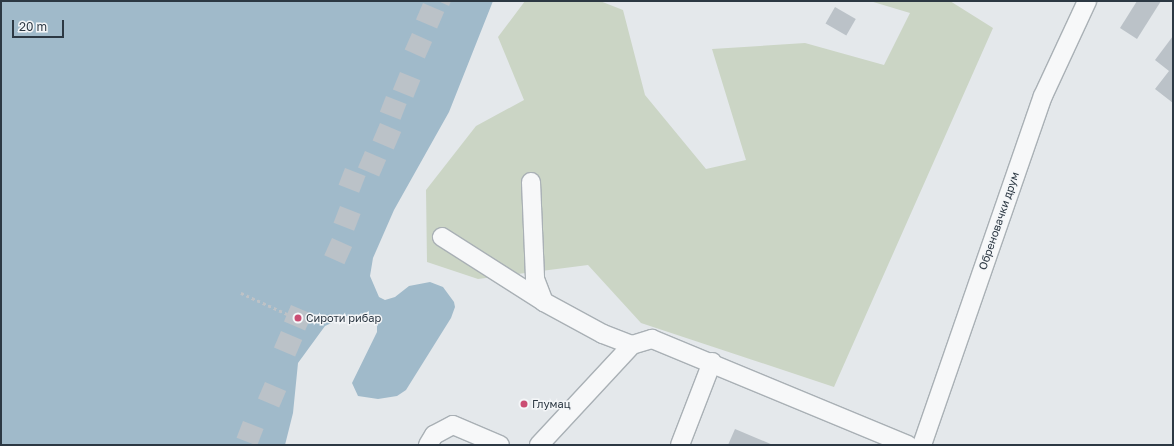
<!DOCTYPE html>
<html>
<head>
<meta charset="utf-8">
<style>
  body { margin:0 }
  #map { position:relative; width:1174px; height:446px; overflow:hidden; background:#e4e8eb; font-family:"Golos Text",sans-serif }
  div>[style] { position:absolute }
  [style*='--x'] { left:calc(var(--x)*1px); top:calc(var(--y)*1px); width:calc(var(--w)*1px); rotate:calc(var(--a)*1deg) }
  .green>* { inset:0; background:#cbd5c5 }
  .water>* { inset:0; background:#a0baca }
  .building>* { inset:0; background:#bbc2c8; transform-origin:0 0 }
  .path>* { height:2.5px; margin-top:-1.25px; transform-origin:0; background:repeating-linear-gradient(90deg,#bec2c6 0 3px,transparent 0 6px) }
  .roads { filter:drop-shadow(1px 0 #a9b0b5) drop-shadow(-1px 0 #a9b0b5) drop-shadow(0 1px #a9b0b5) drop-shadow(0 -1px #a9b0b5) }
  .minor>* { height:18px; margin:-9px; padding:0 9px; transform-origin:9px; border-radius:9px; background:#f7f8f9 }
  .dots>* { width:11px; height:11px; translate:-50% -50%; box-sizing:border-box; border:2px solid #f4f6f8; border-radius:50% }
  span { translate:-50% -50%; white-space:nowrap; text-align:center; line-height:1.15; -webkit-text-stroke:3px #f4f6f8; paint-order:stroke }
  .street-label { font-size:11px; color:#2c3843 }
  .poi-label { font-size:11px; color:#2c3843 }
  .left { translate:0 -50%; text-align:left }
  .frame { position:absolute; inset:0; border:2px solid #2c3843; pointer-events:none }
  .scale { position:absolute; left:12px; top:20px; width:52px; height:18px; box-sizing:border-box; border:2px solid #2c3843; border-top:0; padding-left:5px; font-size:12px; line-height:14px; white-space:nowrap; color:#2c3843; -webkit-text-stroke:3px #f4f6f8; paint-order:stroke }
</style>
</head>
<body>
<div id="map">
  <div class="green">
    <i style="clip-path:polygon(525px 1px,600px 1px,623px 10px,645px 95px,706px 169px,746px 160px,712px 49px,805px 43px,884px 65px,910px 13px,870px 1px,950px 1px,993px 28px,834px 387px,641px 323px,588px 265px,478px 279px,427px 262px,426px 190px,476px 126px,524px 100px,498px 37px)"></i>
  </div>
  <div class="water">
    <i style="clip-path:polygon(1px 1px,493px 1px,449px 112px,394px 210px,373px 258px,370px 276px,379px 297px,385px 300px,395px 297px,409px 286px,430px 282px,443px 287px,454px 302px,455px 307px,451px 318px,406px 390px,397px 396px,378px 399px,358px 396px,352px 383px,377px 332px,377px 326px,371px 317px,349px 315px,325px 326px,298px 363px,293px 413px,285px 445px,1px 445px)"></i>
  </div>
  <div class="building">
    <i style="clip-path:polygon(438px 1px,451px 1px,449px 6px)"></i>
    <i style="clip-path:polygon(1137px 1px,1161px 1px,1137px 39px,1120px 28px)"></i>
    <i style="left:423px;top:3px;width:23px;height:18px;rotate:23deg"></i>
    <i style="left:835px;top:7px;width:24px;height:19px;rotate:30deg"></i>
    <i style="left:412px;top:33px;width:22px;height:18px;rotate:24deg"></i>
    <i style="clip-path:polygon(1173px 36px,1173px 103px,1155px 89px,1169px 71px,1155px 60px)"></i>
    <i style="left:400px;top:72px;width:22px;height:19px;rotate:22deg"></i>
    <i style="left:386px;top:96px;width:22px;height:17px;rotate:21deg"></i>
    <i style="left:380px;top:123px;width:23px;height:19px;rotate:23deg"></i>
    <i style="left:365px;top:151px;width:23px;height:18px;rotate:23deg"></i>
    <i style="left:345px;top:168px;width:22px;height:18px;rotate:21deg"></i>
    <i style="left:340px;top:206px;width:22px;height:18px;rotate:21deg"></i>
    <i style="left:332px;top:238px;width:22px;height:19px;rotate:24deg"></i>
    <i style="left:291px;top:305px;width:23px;height:18px;rotate:23deg"></i>
    <i style="left:281px;top:331px;width:23px;height:18px;rotate:23deg"></i>
    <i style="left:265px;top:382px;width:23px;height:18px;rotate:23deg"></i>
    <i style="left:243px;top:421px;width:22px;height:18px;rotate:21deg"></i>
    <i style="clip-path:polygon(735px 429px,773px 445px,728px 445px)"></i>
  </div>
  <div class="path">
    <i style="--x:241;--y:293;--w:51;--a:24.5"></i>
  </div>
  <div class="roads">
    <div class="minor">
      <i style="--x:531;--y:182;--w:97;--a:87.6"></i>
      <i style="--x:535;--y:279;--w:25;--a:69"></i>
      <i style="--x:442;--y:237;--w:121;--a:32.5"></i>
      <i style="--x:544;--y:302;--w:67;--a:28.5"></i>
      <i style="--x:603;--y:334;--w:31;--a:21"></i>
      <i style="--x:428;--y:445;--w:12;--a:-59"></i>
      <i style="--x:434;--y:435;--w:21;--a:-28"></i>
      <i style="--x:453;--y:425;--w:51;--a:23.1"></i>
      <i style="--x:539;--y:445;--w:137;--a:-47.1"></i>
      <i style="--x:632;--y:345;--w:21;--a:-17"></i>
      <i style="--x:652;--y:339;--w:277;--a:22.5"></i>
      <i style="--x:680;--y:445;--w:89;--a:-68.9"></i>
      <i style="--x:922;--y:445;--w:369;--a:-70.9"></i>
      <i style="--x:1043;--y:96;--w:105;--a:-65.1"></i>
    </div>
  </div>
  <div class="dots">
    <i style="left:298px;top:318px;background:#cb4e73"></i>
    <i style="left:524px;top:404px;background:#cb4e73"></i>
  </div>
  <div class="street-label">
    <span style="left:999px;top:221px;rotate:-71deg">Обреновачки друм</span>
  </div>
  <div class="poi-label">
    <span class="left" style="left:306px;top:318px">Сироти рибар</span>
    <span class="left" style="left:532px;top:404px">Глумац</span>
  </div>
  <div class="frame"></div>
  <div class="scale">20 m</div>
</div>
</body>
</html>
